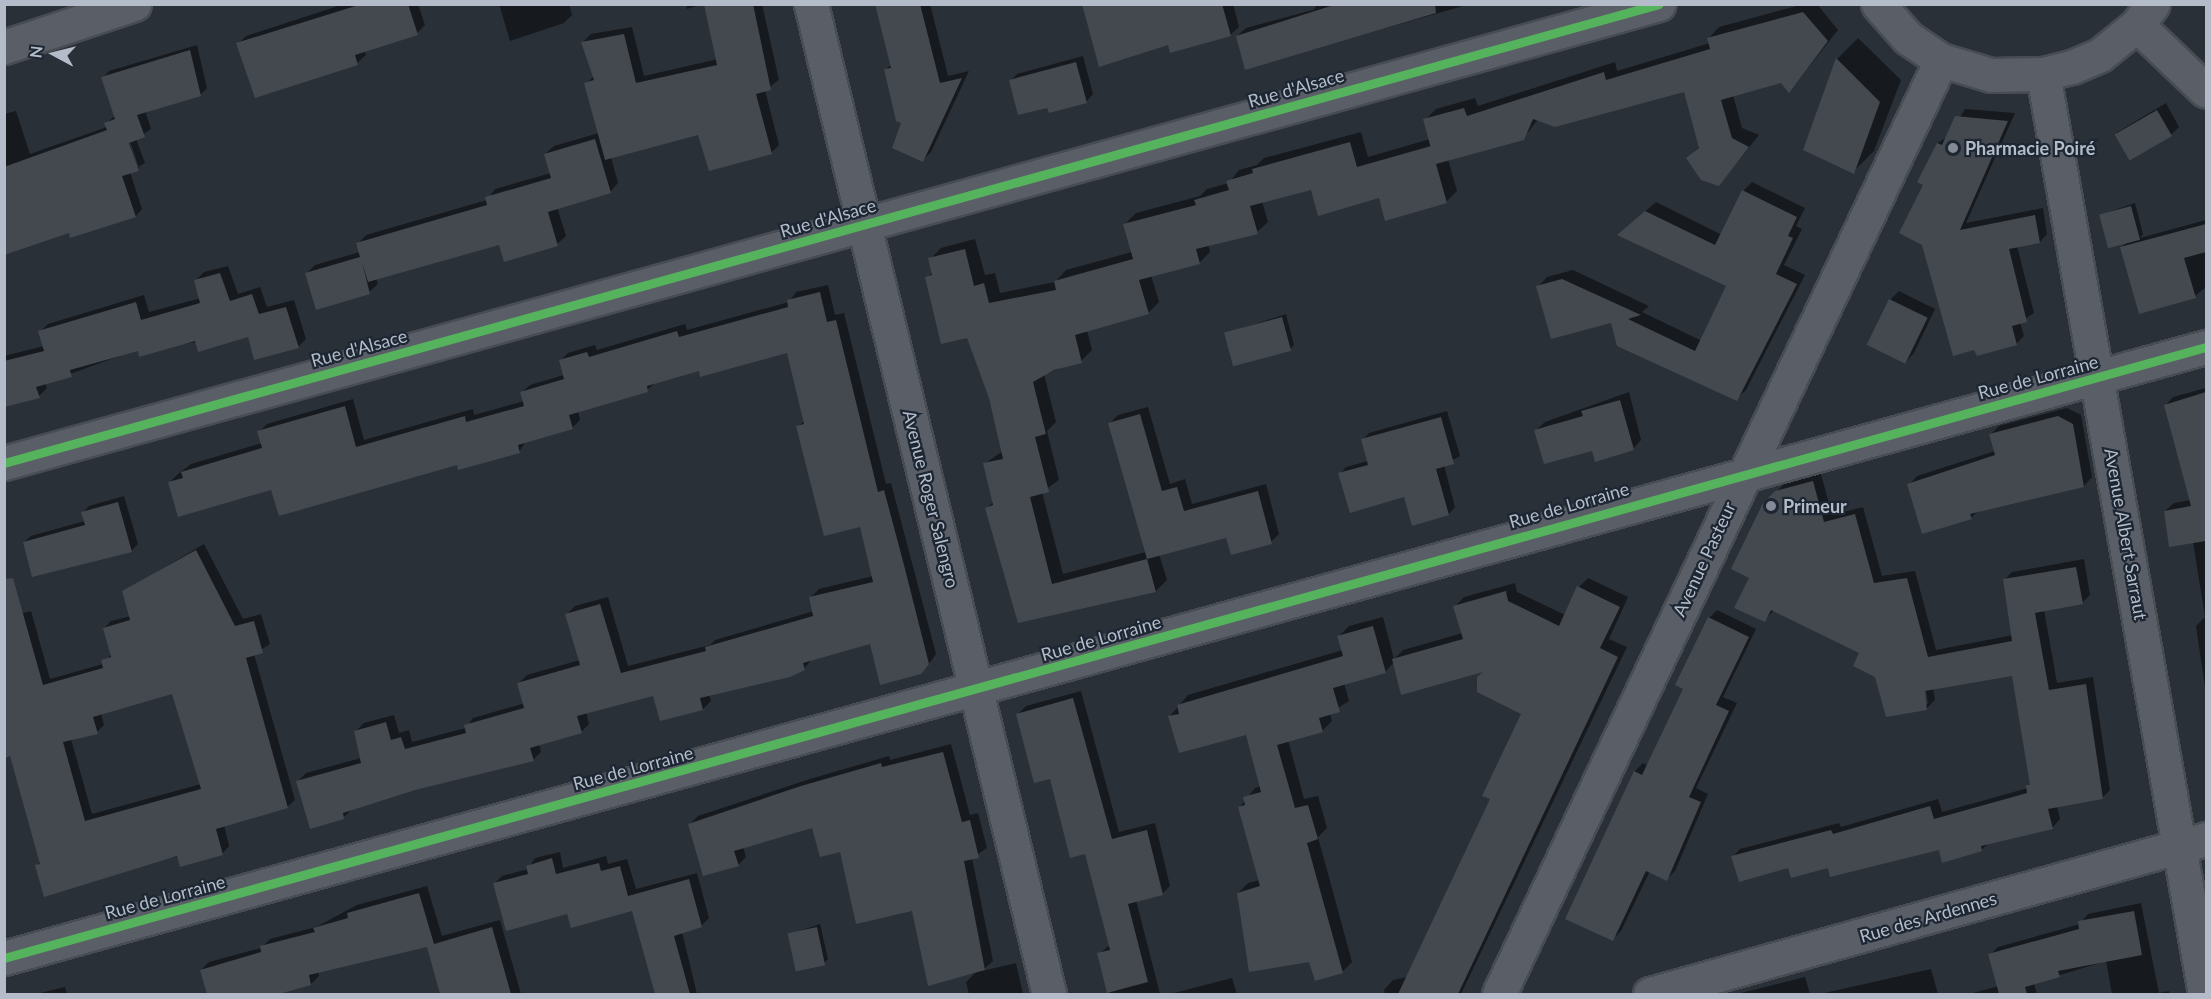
<!DOCTYPE html>
<html>
<head>
<meta charset="utf-8">
<style>
  body { margin:0 }
  #map { position:relative; width:2211px; height:999px; overflow:hidden; background:#2a3038; font-family:Lato,sans-serif }
  div>[style] { position:absolute }
  [style*='--x'] { left:calc(var(--x)*1px); top:calc(var(--y)*1px); width:calc(var(--w)*1px); rotate:calc(var(--a)*1deg) }
  .shadow>* { inset:0; background:#0007 }
  .building>* { inset:0; background:#444950; transform-origin:0 0 }
  .roads { filter:drop-shadow(2px 0 #484c53) drop-shadow(-2px 0 #484c53) drop-shadow(0 2px #484c53) drop-shadow(0 -2px #484c53) }
  .street>* { height:33px; margin:-16.5px; padding:0 16.5px; transform-origin:16.5px; border-radius:16.5px; background:#5a5e66 }
  .cycleway>* { height:9px; margin:-4.5px; padding:0 4.5px; transform-origin:4.5px; border-radius:4.5px; background:#56b35d }
  .dots>* { width:16px; height:16px; translate:-50% -50%; box-sizing:border-box; border:3px solid #1d2633; border-radius:50% }
  span { translate:-50% -50%; white-space:nowrap; text-align:center; line-height:1.15; -webkit-text-stroke:4.5px #1d2633; paint-order:stroke }
  .street-label { font-size:18px; color:#b4bcc9 }
  .poi-label { font-size:18px; color:#b4bcc9; font-weight:700 }
  .left { translate:0 -50%; text-align:left }
  .frame { position:absolute; inset:0; border:6px solid #b4bcc9; pointer-events:none }
  .north { position:absolute; left:24px; top:24px; width:60px; height:60px; -webkit-text-stroke:4px #1d2633; paint-order:stroke; rotate:277deg; font-size:16px; font-weight:700; line-height:24px; text-align:center; color:#b4bcc9 }
  .north::after { content:''; display:block; margin:auto; width:21px; height:27px; background:#b4bcc9; clip-path:polygon(50% 0,100% 100%,50% 72%,0 100%) }
</style>
</head>
<body>
<div id="map">
  <div class="shadow">
    <i style="clip-path:polygon(344px 4px,418px 4px,425px 25px,417px 33px,364px 50px,366px 55px,357px 63px,238px 44px,246px 36px)"></i>
    <i style="clip-path:polygon(499px 4px,569px 4px,572px 15px,564px 23px,510px 41px)"></i>
    <i style="clip-path:polygon(686px 4px,703px 4px,687px 9px)"></i>
    <i style="clip-path:polygon(751px 4px,762px 4px,779px 80px,765px 90px,779px 145px,771px 153px,699px 134px,611px 157px,618px 183px,610px 192px,557px 207px,566px 236px,557px 244px,500px 243px,376px 278px,378px 284px,369px 292px,307px 273px,315px 265px,360px 252px,358px 244px,366px 235px,487px 200px,495px 189px,551px 173px,545px 154px,554px 146px,599px 133px,586px 84px,594px 76px,583px 42px,591px 34px,632px 27px,644px 76px,718px 59px)"></i>
    <i style="clip-path:polygon(869px 4px,930px 4px,948px 76px,969px 71px,931px 152px,923px 160px,903px 122px,885px 70px,892px 64px,877px 6px)"></i>
    <i style="clip-path:polygon(1097px 4px,1233px 4px,1239px 27px,1230px 35px,1169px 43px)"></i>
    <i style="clip-path:polygon(1318px 4px,1470px 4px,1246px 68px,1237px 36px,1246px 28px,1313px 10px)"></i>
    <i style="clip-path:polygon(1804px 4px,1817px 4px,1838px 30px,1790px 91px,1782px 81px,1733px 95px,1742px 128px,1759px 135px,1719px 185px,1688px 158px,1700px 146px,1685px 90px,1538px 119px,1523px 139px,1448px 159px,1457px 191px,1446px 202px,1312px 188px,1262px 201px,1268px 222px,1257px 232px,1208px 244px,1210px 252px,1199px 263px,1151px 275px,1159px 302px,1148px 313px,1087px 330px,1092px 350px,1081px 361px,1044px 374px,1056px 422px,1047px 431px,1059px 480px,1042px 492px,1063px 574px,1146px 552px,1110px 423px,1118px 415px,1148px 407px,1170px 484px,1185px 479px,1192px 504px,1266px 484px,1279px 534px,1271px 542px,1227px 536px,1159px 554px,1167px 580px,1156px 591px,1019px 621px,987px 508px,994px 501px,984px 464px,1003px 451px,991px 398px,968px 336px,927px 278px,933px 272px,930px 259px,941px 248px,975px 239px,985px 275px,995px 273px,1000px 293px,1055px 282px,1066px 270px,1132px 252px,1125px 224px,1136px 213px,1200px 196px,1207px 189px,1229px 183px,1239px 170px,1257px 165px,1264px 158px,1361px 132px,1368px 157px,1430px 139px,1425px 120px,1436px 109px,1475px 98px,1478px 106px,1615px 62px,1617px 71px,1710px 43px,1709px 38px,1719px 27px)"></i>
    <i style="clip-path:polygon(1858px 38px,1901px 80px,1874px 151px,1853px 172px,1805px 150px,1837px 59px)"></i>
    <i style="clip-path:polygon(evenodd,197px 45px,207px 88px,200px 95px,145px 111px,151px 129px,136px 139px,145px 163px,130px 172px,142px 209px,136px 216px,71px 236px,70px 231px,4px 248px,4px 114px,16px 111px,30px 154px,107px 127px,106px 123px,115px 116px,102px 78px,109px 71px,197px 45px,128px 135px,139px 168px,136px 168px,128px 135px)"></i>
    <i style="clip-path:polygon(1083px 56px,1093px 94px,1087px 101px,1050px 112px,1048px 106px,1010px 81px,1017px 74px)"></i>
    <i style="clip-path:polygon(2166px 103px,2179px 127px,2171px 135px,2116px 133px)"></i>
    <i style="clip-path:polygon(1965px 109px,2015px 113px,1966px 223px,2043px 208px,2047px 234px,2040px 242px,2017px 246px,2034px 313px,2020px 322px,2024px 336px,2016px 344px,1925px 184px,1938px 143px,1948px 136px)"></i>
    <i style="clip-path:polygon(1752px 182px,1805px 208px,1796px 226px,1802px 229px,1784px 265px,1805px 275px,1746px 390px,1736px 399px,1612px 321px,1538px 287px,1547px 277px,1573px 270px,1649px 306px,1642px 312px,1702px 341px,1728px 286px,1628px 226px,1656px 202px,1722px 235px,1743px 191px)"></i>
    <i style="clip-path:polygon(2135px 203px,2143px 234px,2140px 238px,2206px 220px,2206px 287px,2195px 296px,2122px 247px,2127px 242px,2100px 215px)"></i>
    <i style="clip-path:polygon(228px 266px,238px 294px,260px 287px,267px 307px,294px 300px,306px 339px,298px 347px,249px 336px,139px 349px,45px 383px,47px 388px,39px 396px,4px 402px,4px 356px,44px 346px,40px 332px,48px 324px,144px 295px,149px 312px,201px 298px,196px 280px,204px 272px)"></i>
    <i style="clip-path:polygon(828px 285px,835px 315px,844px 313px,886px 484px,891px 483px,936px 654px,929px 664px,871px 642px,812px 659px,804px 669px,709px 695px,711px 701px,703px 709px,655px 694px,586px 712px,589px 724px,581px 732px,539px 744px,541px 752px,533px 760px,415px 788px,352px 809px,344px 817px,298px 781px,306px 773px,361px 758px,356px 731px,364px 723px,394px 715px,399px 733px,409px 730px,412px 742px,466px 728px,473px 718px,525px 703px,519px 683px,527px 675px,580px 660px,567px 614px,575px 606px,608px 597px,628px 666px,710px 645px,715px 640px,814px 611px,811px 597px,819px 589px,873px 576px,861px 525px,798px 427px,805px 420px,788px 351px,700px 369px,656px 382px,647px 390px,578px 411px,580px 420px,572px 428px,526px 441px,519px 452px,272px 488px,170px 482px,178px 474px,191px 464px,262px 443px,259px 432px,267px 424px,353px 399px,364px 440px,473px 409px,474px 415px,524px 401px,522px 392px,530px 385px,564px 375px,560px 361px,568px 353px,595px 345px,597px 350px,685px 324px,687px 330px,789px 302px,796px 292px)"></i>
    <i style="clip-path:polygon(1899px 291px,1935px 309px,1914px 353px,1906px 362px,1890px 300px)"></i>
    <i style="clip-path:polygon(1286px 314px,1294px 345px,1290px 349px,1225px 334px)"></i>
    <i style="clip-path:polygon(2206px 388px,2206px 694px,2196px 626px,2205px 617px,2193px 542px,2165px 511px,2174px 503px,2191px 500px,2165px 406px,2173px 397px)"></i>
    <i style="clip-path:polygon(1629px 392px,1641px 440px,1633px 449px,1593px 449px,1536px 430px,1545px 422px)"></i>
    <i style="clip-path:polygon(2067px 408px,2081px 415px,2092px 477px,2084px 486px,1979px 510px,1971px 518px,1909px 485px,1917px 476px,1995px 451px,1991px 434px,1999px 426px)"></i>
    <i style="clip-path:polygon(1447px 411px,1460px 456px,1444px 465px,1455px 507px,1449px 514px,1340px 474px,1346px 467px,1368px 461px,1362px 440px,1369px 433px)"></i>
    <i style="clip-path:polygon(evenodd,1821px 474px,1832px 515px,1863px 507px,1882px 576px,1915px 571px,1936px 650px,2013px 635px,2004px 580px,2012px 572px,2084px 559px,2090px 595px,2082px 603px,2044px 610px,2057px 683px,2093px 677px,2110px 790px,2102px 798px,2057px 806px,2060px 819px,2052px 828px,1989px 843px,1981px 850px,1940px 848px,1829px 866px,1789px 866px,1732px 857px,1740px 849px,1839px 823px,1841px 827px,1938px 799px,1942px 812px,2028px 788px,2031px 783px,2013px 674px,1933px 688px,1935px 700px,1927px 708px,1876px 676px,1861px 652px,1774px 610px,1764px 621px,1751px 577px,1764px 504px,1785px 483px,1821px 474px,1925px 684px,1928px 704px,1925px 704px,1925px 684px)"></i>
    <i style="clip-path:polygon(124px 496px,138px 544px,131px 551px,24px 542px,31px 536px,85px 521px,82px 513px,89px 506px)"></i>
    <i style="clip-path:polygon(evenodd,204px 544px,243px 619px,261px 614px,270px 644px,254px 654px,295px 800px,287px 807px,224px 825px,229px 846px,222px 854px,37px 866px,41px 862px,4px 618px,31px 611px,50px 679px,103px 664px,112px 653px,104px 628px,111px 621px,131px 616px,123px 592px,204px 544px,173px 692px,201px 784px,92px 814px,71px 739px,97px 732px,104px 725px,101px 713px,173px 692px)"></i>
    <i style="clip-path:polygon(1588px 578px,1628px 597px,1609px 639px,1627px 647px,1461px 994px,1385px 994px,1384px 990px,1393px 980px,1407px 977px,1492px 798px,1523px 713px,1487px 670px,1394px 662px,1385px 672px,1344px 683px,1349px 701px,1330px 713px,1332px 721px,1322px 731px,1288px 740px,1304px 799px,1318px 796px,1327px 828px,1318px 837px,1352px 962px,1342px 972px,1310px 961px,1238px 893px,1248px 883px,1260px 880px,1240px 807px,1255px 788px,1261px 786px,1247px 733px,1170px 716px,1188px 695px,1343px 650px,1339px 636px,1349px 626px,1383px 617px,1394px 659px,1403px 650px,1463px 633px,1455px 606px,1464px 597px,1515px 583px,1517px 592px,1565px 615px,1579px 587px)"></i>
    <i style="clip-path:polygon(1717px 610px,1756px 629px,1723px 697px,1737px 703px,1696px 788px,1708px 794px,1675px 871px,1667px 879px,1650px 871px,1621px 931px,1613px 939px,1567px 918px,1635px 771px,1643px 763px,1648px 766px,1685px 688px,1709px 618px)"></i>
    <i style="clip-path:polygon(1081px 691px,1119px 832px,1155px 823px,1170px 886px,1162px 894px,1136px 900px,1160px 994px,1110px 994px,1099px 954px,1110px 945px,1087px 852px,1018px 714px,1026px 706px)"></i>
    <i style="clip-path:polygon(951px 744px,970px 815px,978px 813px,987px 848px,972px 858px,993px 961px,982px 971px,1016px 963px,1023px 994px,969px 994px,966px 982px,977px 971px,914px 909px,813px 826px,743px 847px,746px 857px,738px 865px,690px 824px,698px 816px,810px 779px,889px 756px,890px 760px)"></i>
    <i style="clip-path:polygon(560px 852px,563px 868px,606px 856px,608px 864px,627px 859px,636px 889px,697px 873px,709px 918px,701px 926px,682px 932px,697px 994px,656px 994px,633px 910px,568px 912px,494px 884px,502px 876px,528px 869px,535px 858px)"></i>
    <i style="clip-path:polygon(427px 886px,442px 936px,500px 920px,521px 994px,469px 994px,467px 986px,441px 994px,428px 945px,318px 971px,319px 976px,311px 984px,274px 994px,208px 994px,201px 970px,209px 962px,261px 948px,270px 939px,316px 927px,357px 905px)"></i>
    <i style="clip-path:polygon(2141px 903px,2159px 993px,2169px 991px,2169px 994px,2112px 994px,2106px 961px,2034px 983px,2037px 994px,1969px 994px,1999px 986px,1990px 955px,1998px 947px,2080px 924px,2088px 914px)"></i>
    <i style="clip-path:polygon(820px 924px,828px 959px,824px 963px,790px 934px)"></i>
    <i style="clip-path:polygon(1931px 969px,1938px 994px,1820px 994px)"></i>
    <i style="clip-path:polygon(1805px 977px,1810px 994px,1737px 994px)"></i>
    <i style="clip-path:polygon(1232px 978px,1237px 994px,1170px 994px)"></i>
    <i style="clip-path:polygon(65px 987px,67px 994px,36px 994px)"></i>
  </div>
  <div class="building">
    <i style="clip-path:polygon(362px 4px,408px 4px,418px 35px,355px 55px,358px 65px,255px 98px,236px 43px)"></i>
    <i style="clip-path:polygon(704px 4px,753px 4px,771px 90px,756px 94px,772px 154px,709px 171px,698px 135px,605px 160px,584px 83px,594px 80px,581px 42px,624px 34px,636px 83px,717px 65px)"></i>
    <i style="clip-path:polygon(875px 4px,920px 4px,940px 83px,962px 78px,923px 162px,892px 148px,901px 123px,896px 121px,884px 69px,891px 68px)"></i>
    <i style="clip-path:polygon(1082px 4px,1222px 4px,1231px 36px,1170px 53px,1168px 45px,1099px 67px)"></i>
    <i style="clip-path:polygon(1337px 4px,1435px 4px,1436px 13px,1245px 70px,1236px 36px)"></i>
    <i style="clip-path:polygon(1803px 12px,1828px 41px,1789px 93px,1781px 83px,1721px 100px,1732px 138px,1749px 147px,1719px 186px,1701px 180px,1686px 158px,1699px 148px,1684px 92px,1555px 127px,1533px 119px,1524px 140px,1436px 164px,1447px 203px,1385px 221px,1379px 198px,1318px 216px,1311px 190px,1250px 206px,1258px 234px,1196px 249px,1200px 264px,1139px 280px,1149px 314px,1075px 335px,1082px 363px,1054px 370px,1033px 382px,1046px 434px,1035px 437px,1049px 492px,1030px 497px,1052px 584px,1147px 559px,1156px 592px,1018px 623px,985px 508px,993px 505px,983px 463px,1003px 459px,989px 398px,967px 338px,941px 344px,925px 277px,932px 275px,928px 258px,965px 249px,974px 286px,984px 283px,989px 303px,1056px 290px,1054px 281px,1133px 259px,1123px 224px,1196px 205px,1194px 200px,1229px 190px,1226px 181px,1253px 173px,1252px 169px,1350px 142px,1357px 167px,1431px 146px,1433px 156px,1423px 119px,1464px 108px,1467px 116px,1604px 72px,1606px 80px,1710px 49px,1707px 38px)"></i>
    <i style="clip-path:polygon(190px 50px,201px 96px,137px 115px,145px 137px,129px 143px,139px 171px,122px 176px,136px 217px,70px 238px,69px 233px,4px 255px,4px 167px,107px 130px,104px 123px,115px 119px,101px 77px)"></i>
    <i style="clip-path:polygon(1836px 58px,1880px 102px,1854px 174px,1803px 150px)"></i>
    <i style="clip-path:polygon(1076px 62px,1087px 103px,1049px 113px,1047px 108px,1018px 115px,1009px 80px)"></i>
    <i style="left:2157px;top:110px;width:30px;height:49px;rotate:60deg"></i>
    <i style="clip-path:polygon(1955px 116px,2008px 121px,1960px 230px,2035px 215px,2040px 243px,2009px 249px,2027px 322px,2012px 326px,2017px 345px,1977px 356px,1974px 350px,1953px 356px,1922px 245px,1899px 233px,1923px 185px,1917px 182px,1937px 143px,1942px 145px)"></i>
    <i style="clip-path:polygon(595px 139px,611px 193px,548px 212px,558px 246px,504px 262px,499px 245px,368px 282px,362px 262px,370px 294px,316px 310px,305px 273px,360px 257px,356px 243px,487px 205px,485px 197px,551px 178px,544px 154px)"></i>
    <i style="clip-path:polygon(1742px 190px,1797px 217px,1788px 236px,1793px 238px,1776px 274px,1797px 284px,1737px 401px,1617px 346px,1611px 323px,1551px 339px,1536px 286px,1562px 279px,1641px 315px,1628px 319px,1695px 351px,1726px 286px,1617px 235px,1645px 211px,1715px 245px)"></i>
    <i style="left:2131px;top:206px;width:35px;height:33px;rotate:75deg"></i>
    <i style="clip-path:polygon(2206px 224px,2206px 252px,2184px 258px,2196px 298px,2139px 314px,2120px 247px)"></i>
    <i style="clip-path:polygon(220px 273px,230px 301px,252px 294px,259px 314px,286px 307px,299px 348px,254px 360px,248px 337px,198px 352px,195px 341px,139px 357px,138px 351px,70px 370px,72px 377px,36px 387px,40px 398px,4px 407px,4px 361px,44px 351px,38px 331px,136px 302px,141px 320px,200px 303px,194px 280px)"></i>
    <i style="clip-path:polygon(820px 292px,827px 322px,836px 320px,878px 492px,884px 490px,904px 565px,929px 664px,921px 674px,880px 685px,870px 644px,803px 663px,805px 670px,790px 677px,700px 698px,703px 710px,660px 721px,653px 696px,577px 716px,582px 733px,530px 748px,534px 761px,415px 790px,343px 813px,344px 819px,310px 829px,296px 781px,361px 763px,354px 731px,386px 722px,391px 740px,401px 737px,405px 749px,466px 733px,464px 725px,524px 708px,517px 683px,580px 665px,565px 614px,600px 604px,621px 673px,706px 651px,705px 647px,813px 616px,809px 597px,873px 582px,860px 527px,824px 536px,796px 426px,804px 424px,787px 353px,700px 377px,699px 371px,647px 386px,648px 392px,569px 415px,573px 429px,518px 445px,520px 453px,458px 470px,457px 465px,279px 516px,271px 490px,178px 517px,168px 482px,183px 478px,181px 472px,262px 448px,257px 431px,345px 406px,356px 447px,465px 416px,466px 422px,524px 406px,520px 392px,564px 379px,559px 360px,587px 352px,589px 357px,677px 331px,679px 337px,788px 307px,787px 300px)"></i>
    <i style="left:1889px;top:299px;width:43px;height:51px;rotate:26deg"></i>
    <i style="left:1282px;top:317px;width:35px;height:60px;rotate:75deg"></i>
    <i style="clip-path:polygon(2206px 392px,2206px 541px,2169px 547px,2164px 511px,2191px 506px,2164px 405px)"></i>
    <i style="clip-path:polygon(1620px 400px,1634px 450px,1595px 462px,1592px 451px,1544px 464px,1534px 430px,1583px 416px,1581px 411px)"></i>
    <i style="clip-path:polygon(1140px 414px,1162px 491px,1177px 487px,1184px 511px,1258px 491px,1272px 544px,1231px 555px,1226px 538px,1147px 559px,1108px 423px)"></i>
    <i style="clip-path:polygon(2058px 416px,2073px 424px,2084px 487px,1970px 514px,1972px 519px,1922px 534px,1907px 484px,1995px 455px,1989px 434px)"></i>
    <i style="clip-path:polygon(1441px 417px,1454px 464px,1436px 469px,1449px 515px,1412px 526px,1404px 497px,1350px 513px,1338px 473px,1368px 465px,1361px 439px)"></i>
    <i style="clip-path:polygon(1813px 481px,1824px 522px,1855px 514px,1874px 583px,1907px 578px,1928px 657px,2012px 641px,2003px 579px,2076px 567px,2083px 604px,2035px 613px,2049px 690px,2086px 684px,2103px 799px,2048px 809px,2053px 829px,1981px 846px,1982px 851px,1942px 863px,1939px 850px,1830px 877px,1828px 868px,1791px 878px,1788px 868px,1739px 882px,1731px 856px,1831px 830px,1833px 834px,1930px 806px,1934px 819px,2027px 793px,2026px 785px,2030px 785px,2012px 676px,1925px 691px,1927px 710px,1886px 717px,1875px 677px,1853px 666px,1859px 653px,1771px 610px,1765px 622px,1734px 608px,1749px 578px,1731px 569px,1763px 503px,1775px 491px)"></i>
    <i style="clip-path:polygon(118px 502px,132px 552px,32px 577px,23px 542px,85px 525px,81px 512px)"></i>
    <i style="clip-path:polygon(evenodd,196px 550px,235px 626px,254px 621px,263px 653px,246px 658px,288px 808px,216px 829px,223px 855px,180px 867px,177px 856px,44px 897px,35px 865px,40px 864px,10px 756px,4px 758px,4px 579px,13px 578px,43px 685px,103px 668px,101px 660px,111px 657px,103px 628px,130px 620px,122px 591px,196px 550px,172px 694px,201px 789px,85px 821px,63px 742px,98px 734px,93px 717px,172px 694px)"></i>
    <i style="clip-path:polygon(1577px 586px,1620px 607px,1600px 648px,1618px 657px,1458px 994px,1398px 994px,1490px 799px,1482px 796px,1521px 714px,1477px 692px,1477px 677px,1483px 672px,1401px 695px,1392px 659px,1463px 639px,1453px 606px,1506px 591px,1508px 601px,1559px 626px)"></i>
    <i style="clip-path:polygon(1708px 617px,1749px 637px,1716px 705px,1729px 711px,1689px 797px,1701px 802px,1667px 881px,1646px 871px,1613px 941px,1565px 919px,1634px 771px,1642px 775px,1683px 689px,1675px 685px)"></i>
    <i style="clip-path:polygon(1373px 626px,1386px 673px,1333px 688px,1340px 712px,1319px 718px,1323px 732px,1277px 745px,1295px 808px,1308px 805px,1318px 839px,1307px 843px,1343px 973px,1315px 981px,1309px 962px,1249px 972px,1237px 893px,1260px 886px,1238px 807px,1245px 805px,1243px 797px,1261px 792px,1246px 735px,1179px 753px,1168px 716px,1179px 714px,1177px 705px,1343px 656px,1337px 636px)"></i>
    <i style="clip-path:polygon(1073px 698px,1112px 839px,1147px 830px,1163px 895px,1128px 904px,1148px 982px,1107px 993px,1097px 953px,1110px 950px,1085px 854px,1070px 858px,1050px 779px,1034px 783px,1016px 714px)"></i>
    <i style="clip-path:polygon(943px 752px,962px 822px,970px 820px,979px 858px,964px 861px,985px 970px,928px 986px,912px 911px,856px 924px,840px 852px,820px 857px,812px 828px,734px 851px,739px 866px,703px 876px,688px 824px,801px 786px,881px 763px,882px 767px)"></i>
    <i style="clip-path:polygon(552px 858px,556px 874px,599px 863px,601px 871px,620px 866px,628px 896px,689px 879px,702px 927px,674px 936px,690px 994px,655px 994px,632px 911px,571px 928px,567px 914px,506px 931px,493px 883px,528px 874px,526px 866px)"></i>
    <i style="clip-path:polygon(419px 893px,434px 944px,492px 927px,511px 994px,440px 994px,427px 947px,309px 975px,311px 985px,279px 994px,207px 994px,200px 970px,261px 952px,260px 946px,315px 932px,313px 928px,348px 918px,347px 913px)"></i>
    <i style="clip-path:polygon(2134px 911px,2142px 955px,2058px 971px,2060px 977px,2025px 987px,2027px 994px,1999px 994px,1988px 954px,2079px 929px,2078px 921px)"></i>
    <i style="left:817px;top:927px;width:39px;height:30px;rotate:78deg"></i>
  </div>
  <div class="roads">
    <div class="street">
      <i style="--x:811;--y:4;--w:1018;--a:76.48"></i>
      <i style="--x:1878;--y:4;--w:45;--a:48.6"></i>
      <i style="--x:1908;--y:38;--w:40;--a:34"></i>
      <i style="--x:1941;--y:60;--w:52;--a:16.7"></i>
      <i style="--x:1991;--y:75;--w:52;--a:-1.1"></i>
      <i style="--x:2043;--y:74;--w:30;--a:-14"></i>
      <i style="--x:2072;--y:67;--w:30;--a:-23"></i>
      <i style="--x:2100;--y:55;--w:48;--a:-39"></i>
      <i style="--x:2137;--y:25;--w:26;--a:-53"></i>
      <i style="--x:2137;--y:25;--w:95;--a:43.7"></i>
      <i style="--x:4;--y:47;--w:137;--a:-18.3"></i>
      <i style="--x:2043;--y:74;--w:934;--a:80.01"></i>
      <i style="--x:4;--y:463;--w:1717;--a:-15.5"></i>
      <i style="--x:4;--y:958;--w:2285;--a:-15.51"></i>
      <i style="--x:1499;--y:994;--w:1033;--a:-64.67"></i>
      <i style="--x:1650;--y:994;--w:577;--a:-15.58"></i>
    </div>
  </div>
  <div class="cycleway">
    <i style="--x:4;--y:463;--w:1717;--a:-15.5"></i>
    <i style="--x:4;--y:958;--w:2285;--a:-15.51"></i>
  </div>
  <div class="dots">
    <i style="left:1953px;top:148px;background:#848b96"></i>
    <i style="left:1771px;top:506px;background:#848b96"></i>
  </div>
  <div class="street-label">
    <span style="left:1296px;top:88px;rotate:-16deg">Rue d'Alsace</span>
    <span style="left:828px;top:218px;rotate:-16deg">Rue d'Alsace</span>
    <span style="left:359px;top:348px;rotate:-15deg">Rue d'Alsace</span>
    <span style="left:2038px;top:377px;rotate:-15deg">Rue de Lorraine</span>
    <span style="left:931px;top:499px;rotate:76deg">Avenue Roger Salengro</span>
    <span style="left:1569px;top:505px;rotate:-16deg">Rue de Lorraine</span>
    <span style="left:2126px;top:534px;rotate:80deg">Avenue Albert Sarraut</span>
    <span style="left:1704px;top:559px;rotate:-65deg">Avenue Pasteur</span>
    <span style="left:1101px;top:638px;rotate:-16deg">Rue de Lorraine</span>
    <span style="left:633px;top:768px;rotate:-15deg">Rue de Lorraine</span>
    <span style="left:165px;top:897px;rotate:-15deg">Rue de Lorraine</span>
    <span style="left:1928px;top:917px;rotate:-16deg">Rue des Ardennes</span>
  </div>
  <div class="poi-label">
    <span class="left" style="left:1965px;top:148px">Pharmacie Poiré</span>
    <span class="left" style="left:1783px;top:506px">Primeur</span>
  </div>
  <div class="frame"></div>
  <div class="north">N</div>
</div>
</body>
</html>
